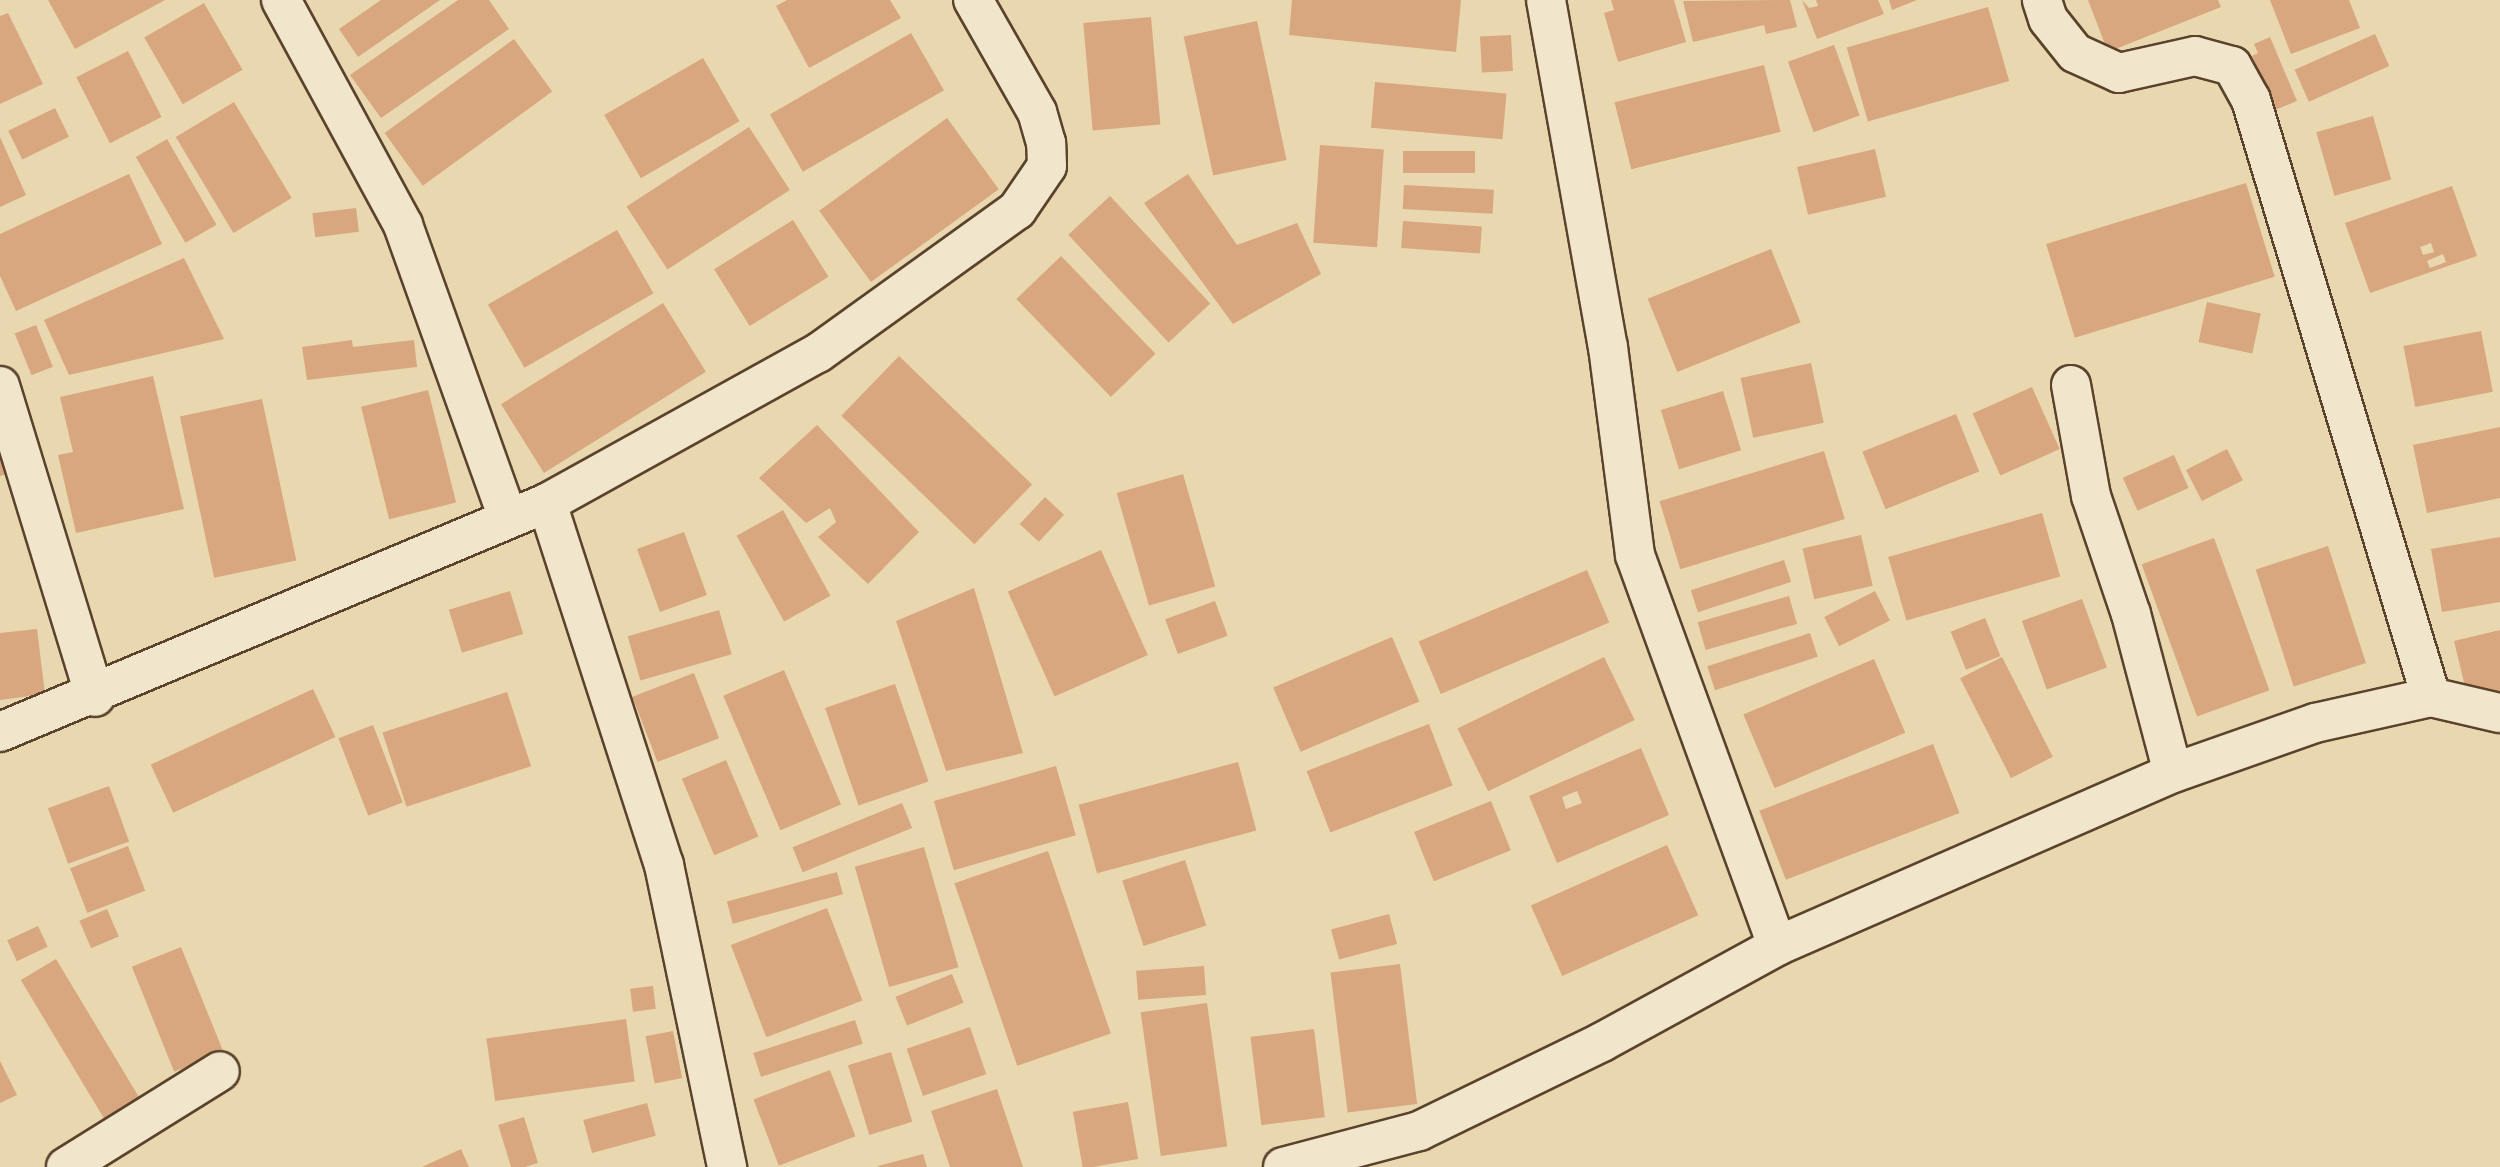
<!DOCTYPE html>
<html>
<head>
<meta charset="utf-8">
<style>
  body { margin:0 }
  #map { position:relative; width:2500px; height:1167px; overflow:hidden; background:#e9d7af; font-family:Vollkorn,serif }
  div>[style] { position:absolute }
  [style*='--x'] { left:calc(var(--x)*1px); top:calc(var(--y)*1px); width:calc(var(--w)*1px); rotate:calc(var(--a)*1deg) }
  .building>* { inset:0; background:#d8a77f; transform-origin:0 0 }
  .roads { filter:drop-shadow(2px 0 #5a422c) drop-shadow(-2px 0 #5a422c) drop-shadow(0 2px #5a422c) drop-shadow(0 -2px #5a422c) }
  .minor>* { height:38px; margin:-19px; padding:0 19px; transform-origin:19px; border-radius:19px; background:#f1e5cb }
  span { translate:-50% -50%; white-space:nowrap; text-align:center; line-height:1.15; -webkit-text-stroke:7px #f1e5cb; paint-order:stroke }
</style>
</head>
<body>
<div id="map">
  <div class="building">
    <i style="clip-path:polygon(48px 0,165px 0,75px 49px)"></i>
    <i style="clip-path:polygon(381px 0,440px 0,358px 57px,339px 29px)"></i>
    <i style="clip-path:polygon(458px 0,489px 0,509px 29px,381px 118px,350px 75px)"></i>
    <i style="clip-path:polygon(787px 0,890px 0,901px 18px,809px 68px,776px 6px)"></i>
    <i style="clip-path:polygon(1292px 0,1461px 0,1456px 52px,1289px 35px)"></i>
    <i style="clip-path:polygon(1611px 0,1674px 0,1686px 42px,1618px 62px,1604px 13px,1614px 10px)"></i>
    <i style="clip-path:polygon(1790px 0,1797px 27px,1766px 34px,1764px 25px,1693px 42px,1683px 1px)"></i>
    <i style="clip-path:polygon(1802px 0,1809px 8px,1818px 6px,1816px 0,1878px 0,1884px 14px,1817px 39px)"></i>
    <i style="clip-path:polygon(1889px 0,1917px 0,1892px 10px)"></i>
    <i style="clip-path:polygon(2088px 0,2218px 0,2221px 7px,2108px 52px)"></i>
    <i style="clip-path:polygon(2270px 0,2349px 0,2360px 28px,2291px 54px)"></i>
    <i style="left:204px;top:3px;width:77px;height:69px;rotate:60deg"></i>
    <i style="left:1988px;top:7px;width:77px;height:147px;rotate:74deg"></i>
    <i style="clip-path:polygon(8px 13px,43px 84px,0 104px,0 16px)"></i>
    <i style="left:1151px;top:17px;width:108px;height:68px;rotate:85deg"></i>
    <i style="left:1257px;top:21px;width:142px;height:75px;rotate:78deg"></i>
    <i style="left:911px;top:33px;width:66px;height:163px;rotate:60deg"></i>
    <i style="left:2375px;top:34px;width:35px;height:88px;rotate:66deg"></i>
    <i style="left:1511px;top:35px;width:36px;height:31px;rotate:87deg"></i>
    <i style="clip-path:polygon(2270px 37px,2297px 101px,2275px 110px,2252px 56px,2258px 53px,2254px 44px)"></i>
    <i style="left:514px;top:39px;width:65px;height:160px;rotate:54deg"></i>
    <i style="left:1834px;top:45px;width:75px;height:49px;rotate:70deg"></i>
    <i style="left:128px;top:51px;width:74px;height:58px;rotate:63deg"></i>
    <i style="left:703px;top:58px;width:73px;height:114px;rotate:60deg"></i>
    <i style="left:1764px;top:65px;width:69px;height:154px;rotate:76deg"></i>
    <i style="left:1375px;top:82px;width:132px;height:46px;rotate:5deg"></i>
    <i style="left:234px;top:102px;width:112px;height:68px;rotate:59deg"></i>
    <i style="left:55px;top:108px;width:32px;height:52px;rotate:64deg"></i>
    <i style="left:2373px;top:116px;width:66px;height:59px;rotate:74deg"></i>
    <i style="left:947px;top:118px;width:88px;height:158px;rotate:54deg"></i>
    <i style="left:749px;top:127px;width:75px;height:146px;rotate:57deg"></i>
    <i style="clip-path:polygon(0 137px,26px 195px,0 207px)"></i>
    <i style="left:167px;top:139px;width:99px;height:36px;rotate:60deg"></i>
    <i style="left:1320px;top:145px;width:64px;height:98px;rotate:4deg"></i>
    <i style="left:1875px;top:149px;width:49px;height:80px;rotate:77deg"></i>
    <i style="left:1475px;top:151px;width:22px;height:72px;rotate:90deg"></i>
    <i style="clip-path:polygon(129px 174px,162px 244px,16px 311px,0 276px,0 234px)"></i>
    <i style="clip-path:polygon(1188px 174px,1237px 245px,1297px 223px,1321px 274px,1233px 324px,1144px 203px)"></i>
    <i style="left:2246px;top:183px;width:98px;height:209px;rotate:73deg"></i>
    <i style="left:1404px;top:185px;width:90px;height:24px;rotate:3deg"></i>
    <i style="clip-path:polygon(evenodd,2452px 186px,2477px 256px,2370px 293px,2345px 223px,2452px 186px,2431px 243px,2434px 252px,2423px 255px,2420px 247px,2431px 243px,2452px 186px,2443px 254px,2446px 262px,2430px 268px,2427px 261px,2443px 254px)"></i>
    <i style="left:1110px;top:196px;width:147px;height:57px;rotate:47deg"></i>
    <i style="left:356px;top:208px;width:24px;height:44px;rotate:83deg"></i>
    <i style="left:793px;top:220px;width:67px;height:93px;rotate:58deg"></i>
    <i style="left:1403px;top:221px;width:79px;height:27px;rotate:4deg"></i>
    <i style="left:617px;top:230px;width:73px;height:149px;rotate:60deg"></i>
    <i style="left:1771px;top:249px;width:79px;height:133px;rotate:68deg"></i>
    <i style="left:1061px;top:256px;width:136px;height:62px;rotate:46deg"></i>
    <i style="clip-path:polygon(184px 258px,224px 339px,69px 375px,44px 320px)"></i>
    <i style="left:2207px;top:302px;width:55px;height:41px;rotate:12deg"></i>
    <i style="left:663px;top:303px;width:81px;height:191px;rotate:58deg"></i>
    <i style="left:36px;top:325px;width:45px;height:23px;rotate:68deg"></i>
    <i style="left:2481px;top:331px;width:62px;height:79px;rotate:79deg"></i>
    <i style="clip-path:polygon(352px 340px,353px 347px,414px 340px,417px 367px,307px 380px,302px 347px)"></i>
    <i style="left:899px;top:356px;width:185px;height:83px;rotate:44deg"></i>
    <i style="left:1811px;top:363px;width:61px;height:72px;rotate:78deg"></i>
    <i style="clip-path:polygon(153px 376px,184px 509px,76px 533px,58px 455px,73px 452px,60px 397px)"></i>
    <i style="left:2032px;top:387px;width:68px;height:65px;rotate:66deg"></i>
    <i style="left:428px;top:390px;width:116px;height:69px;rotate:76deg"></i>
    <i style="left:1723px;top:391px;width:62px;height:65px;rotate:73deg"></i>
    <i style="left:262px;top:399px;width:165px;height:84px;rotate:78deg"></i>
    <i style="left:1956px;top:414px;width:62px;height:101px;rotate:68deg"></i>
    <i style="clip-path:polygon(817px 425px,919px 532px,868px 584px,818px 537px,836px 522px,830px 508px,806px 523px,759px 478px)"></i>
    <i style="clip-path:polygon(2500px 427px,2500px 498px,2427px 513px,2413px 445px)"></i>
    <i style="clip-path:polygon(0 447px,11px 473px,0 476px)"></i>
    <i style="left:2227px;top:449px;width:35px;height:46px;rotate:63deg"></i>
    <i style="left:1824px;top:451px;width:71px;height:172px;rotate:73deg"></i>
    <i style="left:2174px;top:455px;width:36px;height:56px;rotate:66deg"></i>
    <i style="left:1183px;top:474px;width:117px;height:69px;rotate:74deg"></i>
    <i style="left:1045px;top:497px;width:26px;height:37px;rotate:43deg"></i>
    <i style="left:783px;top:510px;width:98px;height:53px;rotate:61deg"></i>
    <i style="left:2042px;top:513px;width:66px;height:160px;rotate:74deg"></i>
    <i style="left:684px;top:532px;width:67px;height:50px;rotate:70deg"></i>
    <i style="left:1861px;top:535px;width:52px;height:60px;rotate:77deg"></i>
    <i style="clip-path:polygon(2500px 537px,2500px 602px,2442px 612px,2431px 549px)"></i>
    <i style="left:2214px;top:538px;width:162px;height:77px;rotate:70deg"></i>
    <i style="left:2328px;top:546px;width:123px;height:76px;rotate:72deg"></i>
    <i style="left:1101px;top:550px;width:115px;height:102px;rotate:66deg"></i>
    <i style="left:1784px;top:560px;width:23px;height:98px;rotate:72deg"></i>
    <i style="left:1587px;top:570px;width:57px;height:183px;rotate:67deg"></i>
    <i style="clip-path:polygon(974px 588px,1023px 753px,946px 771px,896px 621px)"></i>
    <i style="left:510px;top:591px;width:45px;height:64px;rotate:73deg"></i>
    <i style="left:1875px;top:591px;width:33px;height:57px;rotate:63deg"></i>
    <i style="left:1789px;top:596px;width:29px;height:95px;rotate:74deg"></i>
    <i style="left:2082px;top:599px;width:73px;height:64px;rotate:70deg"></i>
    <i style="left:1215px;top:601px;width:37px;height:53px;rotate:70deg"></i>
    <i style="left:719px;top:610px;width:46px;height:95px;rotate:74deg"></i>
    <i style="left:1985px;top:618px;width:41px;height:37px;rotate:68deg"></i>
    <i style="clip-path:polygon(37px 629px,45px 694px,0 700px,0 633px)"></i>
    <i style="clip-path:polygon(2500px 630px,2500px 692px,2468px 699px,2454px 641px)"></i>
    <i style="left:1810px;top:633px;width:25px;height:108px;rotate:72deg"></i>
    <i style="left:1392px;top:637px;width:70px;height:129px;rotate:67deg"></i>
    <i style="left:1604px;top:657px;width:70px;height:163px;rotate:64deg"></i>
    <i style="left:2002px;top:657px;width:112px;height:47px;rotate:63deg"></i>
    <i style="left:1874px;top:659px;width:80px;height:142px;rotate:67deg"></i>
    <i style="left:784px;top:670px;width:146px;height:66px;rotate:67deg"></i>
    <i style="left:694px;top:673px;width:70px;height:66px;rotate:69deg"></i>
    <i style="left:895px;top:684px;width:103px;height:74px;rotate:71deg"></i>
    <i style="left:313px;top:689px;width:53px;height:179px;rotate:65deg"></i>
    <i style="left:507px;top:692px;width:78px;height:131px;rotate:72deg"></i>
    <i style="left:1429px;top:724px;width:66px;height:131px;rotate:69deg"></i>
    <i style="left:373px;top:725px;width:83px;height:37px;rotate:69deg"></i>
    <i style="left:1933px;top:744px;width:74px;height:186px;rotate:69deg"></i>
    <i style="clip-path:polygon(evenodd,1641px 748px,1669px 815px,1557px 863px,1529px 796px,1641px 748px,1577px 791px,1582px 803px,1566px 809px,1562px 797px,1577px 791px)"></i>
    <i style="left:726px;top:760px;width:83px;height:48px;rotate:67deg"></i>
    <i style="left:1238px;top:762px;width:71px;height:165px;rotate:75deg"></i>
    <i style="left:1056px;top:766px;width:72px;height:127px;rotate:74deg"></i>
    <i style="left:109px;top:786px;width:59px;height:65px;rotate:70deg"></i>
    <i style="left:1491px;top:801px;width:53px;height:83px;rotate:68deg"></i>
    <i style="left:902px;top:803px;width:27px;height:118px;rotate:68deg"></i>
    <i style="left:1667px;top:845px;width:77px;height:149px;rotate:66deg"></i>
    <i style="left:128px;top:846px;width:48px;height:62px;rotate:69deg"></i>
    <i style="left:924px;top:847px;width:125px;height:72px;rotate:74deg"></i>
    <i style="left:1048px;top:851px;width:193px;height:99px;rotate:71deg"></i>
    <i style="left:1185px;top:860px;width:69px;height:66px;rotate:72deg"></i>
    <i style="left:837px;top:872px;width:23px;height:114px;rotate:75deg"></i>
    <i style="left:827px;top:908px;width:99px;height:103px;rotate:69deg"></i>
    <i style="left:107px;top:909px;width:30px;height:30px;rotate:67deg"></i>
    <i style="left:1389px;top:914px;width:31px;height:60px;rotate:75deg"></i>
    <i style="left:38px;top:926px;width:23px;height:34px;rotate:65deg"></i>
    <i style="left:181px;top:947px;width:113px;height:53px;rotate:68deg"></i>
    <i style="left:56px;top:959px;width:163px;height:41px;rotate:59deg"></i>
    <i style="left:1400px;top:964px;width:141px;height:70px;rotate:83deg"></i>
    <i style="left:1204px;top:966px;width:29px;height:68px;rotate:86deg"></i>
    <i style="left:952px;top:974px;width:31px;height:61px;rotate:68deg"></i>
    <i style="left:653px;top:986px;width:23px;height:23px;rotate:83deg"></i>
    <i style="left:1207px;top:1003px;width:145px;height:67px;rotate:82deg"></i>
    <i style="left:626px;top:1019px;width:63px;height:141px;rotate:82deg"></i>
    <i style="left:855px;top:1020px;width:25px;height:107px;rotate:72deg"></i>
    <i style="left:970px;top:1027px;width:50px;height:67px;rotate:71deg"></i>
    <i style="left:1314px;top:1029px;width:89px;height:64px;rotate:83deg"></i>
    <i style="left:673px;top:1031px;width:48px;height:28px;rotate:79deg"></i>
    <i style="left:891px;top:1052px;width:73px;height:45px;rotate:73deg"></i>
    <i style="clip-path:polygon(0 1061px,17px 1095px,0 1103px)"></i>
    <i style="left:830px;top:1070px;width:71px;height:82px;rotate:69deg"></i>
    <i style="clip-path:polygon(997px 1089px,1023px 1167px,950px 1167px,931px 1111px)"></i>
    <i style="left:1128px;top:1102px;width:58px;height:56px;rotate:80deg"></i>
    <i style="left:647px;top:1103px;width:34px;height:66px;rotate:75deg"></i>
    <i style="left:524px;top:1117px;width:48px;height:27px;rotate:73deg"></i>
    <i style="clip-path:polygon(461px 1149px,469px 1167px,422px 1167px)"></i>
    <i style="clip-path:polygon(923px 1154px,927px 1167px,878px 1167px,878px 1166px)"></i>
  </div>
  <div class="roads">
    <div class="minor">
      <i style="--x:281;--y:0;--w:256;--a:61.5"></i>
      <i style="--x:403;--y:225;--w:311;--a:70.3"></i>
      <i style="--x:1546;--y:0;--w:352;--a:79.9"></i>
      <i style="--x:1608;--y:347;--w:210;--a:82.6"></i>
      <i style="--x:1635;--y:555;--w:416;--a:70"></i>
      <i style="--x:2071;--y:385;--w:113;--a:79.8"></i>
      <i style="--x:2091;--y:496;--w:125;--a:71.3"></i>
      <i style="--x:2131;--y:614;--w:164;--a:75.2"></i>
      <i style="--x:0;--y:386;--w:325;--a:73"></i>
      <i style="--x:547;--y:503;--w:380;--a:72.1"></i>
      <i style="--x:664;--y:865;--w:309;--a:78.2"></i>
      <i style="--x:2431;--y:697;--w:71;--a:13.1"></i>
      <i style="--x:0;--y:732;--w:593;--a:-22.72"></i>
      <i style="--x:547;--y:503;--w:310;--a:-29"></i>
      <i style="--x:818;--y:353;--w:245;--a:-35.7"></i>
      <i style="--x:1017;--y:210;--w:53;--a:-55.7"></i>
      <i style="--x:1047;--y:166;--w:23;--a:-92"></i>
      <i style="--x:1046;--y:143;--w:32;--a:-106"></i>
      <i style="--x:1037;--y:112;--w:129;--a:-119.7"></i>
      <i style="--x:66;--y:1167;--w:181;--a:-31.9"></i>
      <i style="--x:1283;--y:1167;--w:141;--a:-14.8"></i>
      <i style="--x:1419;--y:1131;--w:203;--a:-25.9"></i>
      <i style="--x:1602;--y:1042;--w:200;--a:-28.7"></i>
      <i style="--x:1777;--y:946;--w:432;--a:-23.6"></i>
      <i style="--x:2173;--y:773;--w:151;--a:-19.4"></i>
      <i style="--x:2315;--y:723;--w:119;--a:-12.6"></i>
      <i style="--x:2431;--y:697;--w:624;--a:-106.78"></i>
      <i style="--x:2251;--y:100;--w:39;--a:-119"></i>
      <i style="--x:2232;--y:66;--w:38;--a:-165"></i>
      <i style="--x:2195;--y:56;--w:78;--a:167.4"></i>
      <i style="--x:2119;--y:73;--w:48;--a:-155.6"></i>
      <i style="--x:2075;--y:53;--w:43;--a:-128.5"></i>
      <i style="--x:2048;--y:19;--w:20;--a:-108"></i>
    </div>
  </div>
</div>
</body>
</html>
